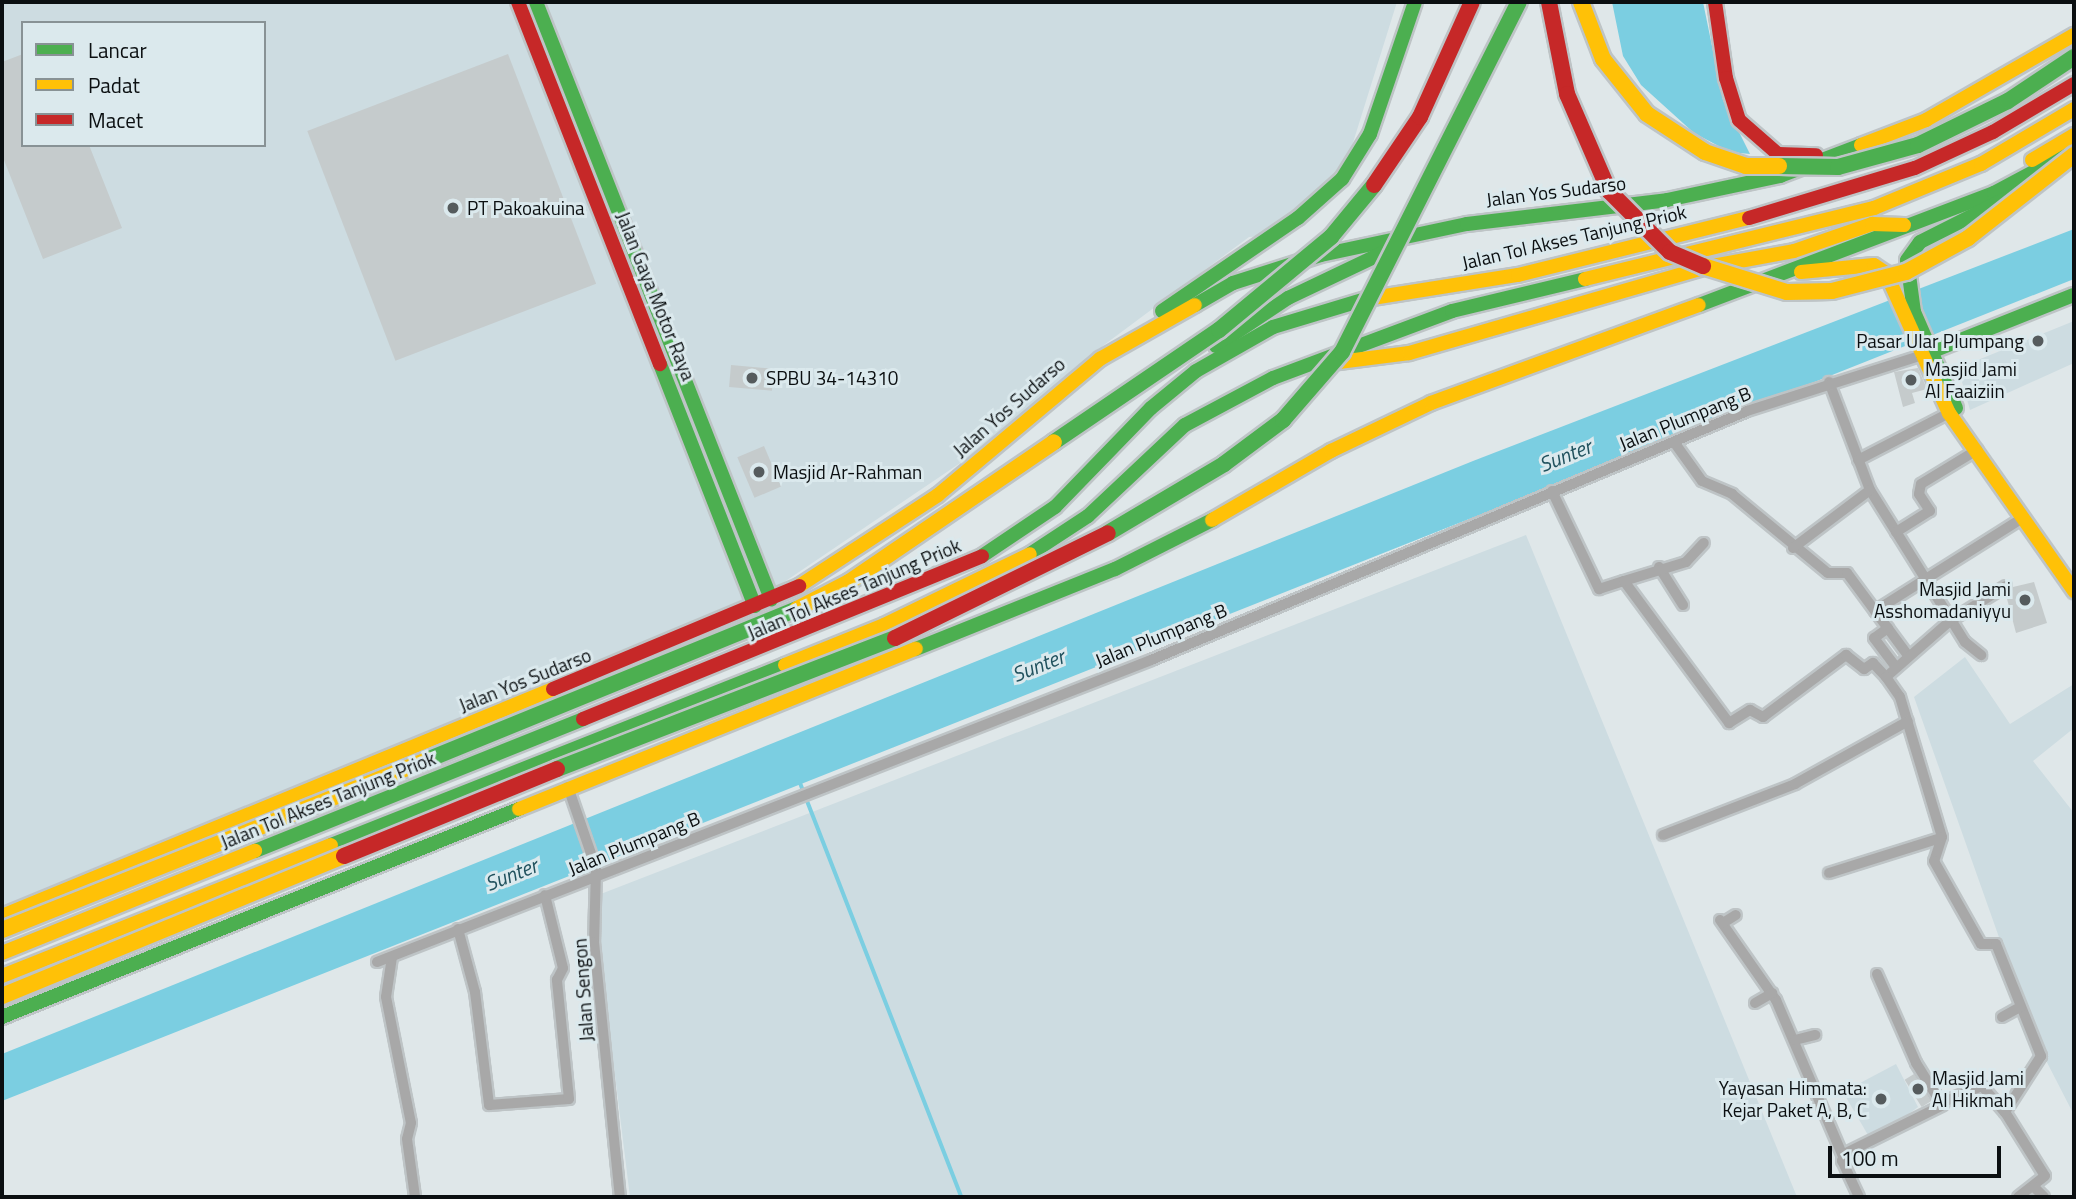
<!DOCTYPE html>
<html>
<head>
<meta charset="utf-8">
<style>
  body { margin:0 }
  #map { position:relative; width:2076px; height:1199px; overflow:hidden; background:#dfe7e9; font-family:"Titillium Web",sans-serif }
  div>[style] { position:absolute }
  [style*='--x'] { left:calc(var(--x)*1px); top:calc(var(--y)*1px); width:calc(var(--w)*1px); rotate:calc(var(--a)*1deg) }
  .built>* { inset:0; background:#cddce1 }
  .water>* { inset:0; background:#7bcee1 }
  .stream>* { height:3.5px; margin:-1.75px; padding:0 1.75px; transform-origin:1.75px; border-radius:1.75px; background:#7bcee1 }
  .building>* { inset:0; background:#c5cbcc; transform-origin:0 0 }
  .roads { filter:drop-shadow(2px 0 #bec4c6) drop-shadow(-2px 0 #bec4c6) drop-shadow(0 2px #bec4c6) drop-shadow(0 -2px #bec4c6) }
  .street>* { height:10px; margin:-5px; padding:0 5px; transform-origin:5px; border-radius:5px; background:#a8a8a8 }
  .fast>* { height:14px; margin:-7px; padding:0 7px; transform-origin:7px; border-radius:7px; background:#4caf50 }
  .slow>* { height:14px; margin:-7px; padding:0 7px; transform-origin:7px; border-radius:7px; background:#ffc107 }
  .jam>* { height:14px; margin:-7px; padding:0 7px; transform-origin:7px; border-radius:7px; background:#c62828 }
  .bridges { filter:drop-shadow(2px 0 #bec4c6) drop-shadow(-2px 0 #bec4c6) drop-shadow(0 2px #bec4c6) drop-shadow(0 -2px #bec4c6) }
  .fast-bridge>* { height:16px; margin:-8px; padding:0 8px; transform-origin:8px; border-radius:8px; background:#4caf50 }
  .slow-bridge>* { height:16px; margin:-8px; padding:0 8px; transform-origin:8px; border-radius:8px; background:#ffc107 }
  .jam-bridge>* { height:16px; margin:-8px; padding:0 8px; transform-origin:8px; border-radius:8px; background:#c62828 }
  .dots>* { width:19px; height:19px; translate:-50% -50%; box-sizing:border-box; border:4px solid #dbe9ed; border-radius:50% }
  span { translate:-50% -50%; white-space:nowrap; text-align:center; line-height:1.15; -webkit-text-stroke:6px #dbe9ed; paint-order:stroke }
  .street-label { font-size:19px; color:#0b0f11 }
  .poi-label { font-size:19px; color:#0b0f11 }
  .left { translate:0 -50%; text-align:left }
  .right { translate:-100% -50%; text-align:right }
  .water-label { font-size:21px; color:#20515d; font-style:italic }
  .frame { position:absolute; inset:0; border:4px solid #0b0f11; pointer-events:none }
  .legend { position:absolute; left:21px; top:21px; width:245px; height:126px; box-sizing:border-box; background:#dbe9ed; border:2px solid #889295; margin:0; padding:9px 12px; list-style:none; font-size:21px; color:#0b0f11 }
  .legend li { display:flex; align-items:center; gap:14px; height:35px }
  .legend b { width:35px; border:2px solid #889295 }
  .scale { position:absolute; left:1828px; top:1146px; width:173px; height:32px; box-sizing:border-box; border:4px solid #0b0f11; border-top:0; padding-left:9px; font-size:21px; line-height:24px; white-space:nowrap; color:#0b0f11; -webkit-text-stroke:5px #dbe9ed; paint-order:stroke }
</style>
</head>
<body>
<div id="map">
  <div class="built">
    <i style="clip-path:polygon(evenodd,2px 2px,1397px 2px,1346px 165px,1273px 235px,1249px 237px,1104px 345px,1012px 428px,756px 601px,2px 907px,2px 2px,23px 23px,264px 23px,264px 145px,23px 145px,23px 23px)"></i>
    <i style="clip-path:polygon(2074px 321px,2074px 363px,1970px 410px,1958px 368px)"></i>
    <i style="clip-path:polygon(1526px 535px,1797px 1197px,630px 1197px,593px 897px)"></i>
    <i style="clip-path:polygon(1965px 657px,2010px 724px,2074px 684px,2074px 728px,2033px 761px,2074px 813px,2074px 1115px,2035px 1039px,1914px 697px)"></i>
    <i style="clip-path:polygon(1896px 1064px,1918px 1107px,1872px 1142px,1843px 1092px)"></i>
  </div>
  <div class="water">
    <i style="clip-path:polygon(1612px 2px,1703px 2px,1723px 100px,1750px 154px,1730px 152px,1694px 133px,1641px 85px,1623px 56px)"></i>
    <i style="clip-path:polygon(2074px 229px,2074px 279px,2px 1101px,2px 1054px,1473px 461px)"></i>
  </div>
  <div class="stream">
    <i style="--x:800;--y:782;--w:445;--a:68.7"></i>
  </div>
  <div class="building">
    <i style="clip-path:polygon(23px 54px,23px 145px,89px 145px,122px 228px,43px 259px,2px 155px,2px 62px)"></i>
    <i style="left:508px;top:54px;width:246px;height:215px;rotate:69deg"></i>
    <i style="left:731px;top:365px;width:43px;height:22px;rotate:5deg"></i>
    <i style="clip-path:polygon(1918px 368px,1927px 389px,1912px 393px,1915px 403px,1903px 407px,1894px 372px)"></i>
    <i style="left:764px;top:446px;width:44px;height:29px;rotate:67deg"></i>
    <i style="clip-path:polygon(2034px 582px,2047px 623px,2016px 633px,2006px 595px,2013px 587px)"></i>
    <i style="left:1914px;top:1074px;width:32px;height:11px;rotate:58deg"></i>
  </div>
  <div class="roads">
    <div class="street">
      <i style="--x:1829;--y:382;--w:116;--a:69.2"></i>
      <i style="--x:1870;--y:490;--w:179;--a:58"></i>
      <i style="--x:1965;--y:642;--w:21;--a:39"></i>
      <i style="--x:1674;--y:442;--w:48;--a:54.3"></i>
      <i style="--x:1702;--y:481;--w:33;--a:23"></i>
      <i style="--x:1732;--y:494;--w:124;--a:39.5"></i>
      <i style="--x:1828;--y:573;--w:19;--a:0"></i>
      <i style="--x:1847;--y:573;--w:101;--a:53.5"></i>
      <i style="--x:1858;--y:460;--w:102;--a:-27.3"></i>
      <i style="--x:1552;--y:491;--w:109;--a:64.4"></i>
      <i style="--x:1599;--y:589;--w:26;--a:-18"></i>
      <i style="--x:1624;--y:581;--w:177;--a:53.5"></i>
      <i style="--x:1729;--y:723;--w:25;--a:-32"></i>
      <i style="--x:1750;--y:710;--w:15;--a:28"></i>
      <i style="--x:1763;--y:717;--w:104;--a:-36.8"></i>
      <i style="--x:1846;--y:655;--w:23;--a:38"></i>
      <i style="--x:1864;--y:669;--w:11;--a:-34"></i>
      <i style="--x:1873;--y:663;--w:19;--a:47"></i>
      <i style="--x:1896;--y:532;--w:40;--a:-32"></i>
      <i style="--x:1930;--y:511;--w:20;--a:-123"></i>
      <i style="--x:1919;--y:494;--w:10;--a:-79"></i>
      <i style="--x:1921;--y:484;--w:66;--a:-31.3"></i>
      <i style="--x:1793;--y:548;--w:96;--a:-37"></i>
      <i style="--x:1659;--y:567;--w:45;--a:57.7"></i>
      <i style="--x:1624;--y:581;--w:65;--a:-17"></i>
      <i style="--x:1686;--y:562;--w:26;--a:-47"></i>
      <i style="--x:2006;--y:586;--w:66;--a:148"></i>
      <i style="--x:1950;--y:621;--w:85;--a:138.8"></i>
      <i style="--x:1886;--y:677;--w:24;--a:55"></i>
      <i style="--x:1900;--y:697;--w:146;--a:73.3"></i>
      <i style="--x:1942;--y:837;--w:25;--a:108"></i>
      <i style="--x:1934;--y:861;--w:95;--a:60.5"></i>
      <i style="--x:1981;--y:944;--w:15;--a:0"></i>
      <i style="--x:1996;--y:944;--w:121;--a:68.1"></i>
      <i style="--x:2041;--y:1056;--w:67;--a:122.7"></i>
      <i style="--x:2005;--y:1112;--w:75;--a:58"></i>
      <i style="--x:2045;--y:1176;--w:34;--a:142"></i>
      <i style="--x:1875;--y:611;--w:173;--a:-32.2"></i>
      <i style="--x:1888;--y:628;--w:17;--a:144"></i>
      <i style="--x:1874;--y:638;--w:36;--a:53"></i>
      <i style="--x:568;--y:787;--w:86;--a:70.9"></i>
      <i style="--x:596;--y:868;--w:74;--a:91.5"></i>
      <i style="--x:594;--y:942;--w:256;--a:84.2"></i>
      <i style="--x:1663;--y:835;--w:142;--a:-21.1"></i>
      <i style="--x:1795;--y:784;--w:129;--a:-29.1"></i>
      <i style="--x:1829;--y:873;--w:117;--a:-17.4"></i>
      <i style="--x:1720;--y:920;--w:98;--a:55"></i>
      <i style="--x:1776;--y:1000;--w:170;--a:66.8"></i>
      <i style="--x:1723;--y:923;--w:15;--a:-32"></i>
      <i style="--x:458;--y:929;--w:65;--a:74.9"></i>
      <i style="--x:475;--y:992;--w:114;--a:82.9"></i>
      <i style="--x:489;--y:1105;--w:80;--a:-4.3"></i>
      <i style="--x:569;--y:1099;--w:120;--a:-95.8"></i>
      <i style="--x:557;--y:980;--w:13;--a:-63"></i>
      <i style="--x:563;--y:968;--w:75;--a:-103.9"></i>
      <i style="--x:392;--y:957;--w:40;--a:98.5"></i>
      <i style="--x:386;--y:997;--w:128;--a:78.8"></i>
      <i style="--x:411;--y:1123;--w:16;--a:104"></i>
      <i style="--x:407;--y:1139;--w:59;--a:82.1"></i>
      <i style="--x:377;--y:962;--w:831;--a:-21.31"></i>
      <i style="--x:1151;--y:660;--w:646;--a:-22.67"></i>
      <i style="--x:1747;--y:411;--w:181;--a:-17.7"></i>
      <i style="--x:1877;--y:974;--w:97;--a:66.3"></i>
      <i style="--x:1916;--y:1063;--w:47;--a:58"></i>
      <i style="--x:1941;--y:1103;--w:44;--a:-22.5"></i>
      <i style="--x:1982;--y:1086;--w:35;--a:49"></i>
      <i style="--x:1755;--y:1003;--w:20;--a:-30"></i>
      <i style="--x:2002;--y:1017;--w:21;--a:-29"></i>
      <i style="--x:1795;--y:1040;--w:21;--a:-14"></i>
      <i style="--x:2034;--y:1187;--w:14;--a:45"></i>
      <i style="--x:1859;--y:1197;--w:40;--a:-115"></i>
      <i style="--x:1842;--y:1161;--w:7;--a:-74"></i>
      <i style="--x:1844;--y:1154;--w:110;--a:-26.3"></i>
    </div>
    <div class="fast">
      <i style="--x:536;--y:2;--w:642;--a:68.51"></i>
      <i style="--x:1195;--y:305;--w:44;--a:-30.1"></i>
      <i style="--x:1233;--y:283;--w:92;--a:-17.7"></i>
      <i style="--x:1321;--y:255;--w:149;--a:-12"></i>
      <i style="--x:1467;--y:224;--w:201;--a:-6.8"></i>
      <i style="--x:1667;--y:200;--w:116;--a:-12"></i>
      <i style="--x:1780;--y:176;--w:87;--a:-20.9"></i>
      <i style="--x:1699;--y:305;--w:316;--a:-20.8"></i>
      <i style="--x:1994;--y:193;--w:85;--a:-28.1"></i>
      <i style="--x:1162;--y:311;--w:165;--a:-34.4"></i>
      <i style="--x:1298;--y:218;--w:59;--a:-41.6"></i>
      <i style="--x:1342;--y:179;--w:53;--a:-58.1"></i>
      <i style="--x:1370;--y:134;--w:139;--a:-71.2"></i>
      <i style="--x:1216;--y:346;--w:87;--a:-33.7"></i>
      <i style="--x:1288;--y:298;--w:116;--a:-25.5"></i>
      <i style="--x:1923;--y:355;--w:162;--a:-21.7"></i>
      <i style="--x:660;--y:364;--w:260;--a:68.6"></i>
      <i style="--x:1956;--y:408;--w:105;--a:-113.6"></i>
      <i style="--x:1914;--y:312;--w:52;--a:-97.7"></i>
      <i style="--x:1907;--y:260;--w:22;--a:-54"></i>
      <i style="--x:1920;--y:242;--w:111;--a:-26.8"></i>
      <i style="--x:1030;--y:554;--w:69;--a:-33.2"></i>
      <i style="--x:1088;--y:516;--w:133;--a:-43.2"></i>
      <i style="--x:1185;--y:425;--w:100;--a:-28.1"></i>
      <i style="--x:1273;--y:378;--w:191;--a:-20.5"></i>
      <i style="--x:1452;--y:311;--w:137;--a:-13.5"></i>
      <i style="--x:982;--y:556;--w:88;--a:-33.9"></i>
      <i style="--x:1055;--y:507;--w:138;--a:-45.9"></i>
      <i style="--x:1151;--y:408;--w:58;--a:-39.4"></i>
      <i style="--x:1196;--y:371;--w:89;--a:-29.7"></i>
      <i style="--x:1273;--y:327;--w:97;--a:-16.8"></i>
      <i style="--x:916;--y:649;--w:214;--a:-21.9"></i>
      <i style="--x:1115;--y:569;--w:109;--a:-26.8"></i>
      <i style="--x:331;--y:845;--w:488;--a:-21.6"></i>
      <i style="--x:255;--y:851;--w:354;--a:-21.9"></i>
      <i style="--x:2;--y:1017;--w:557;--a:-21.92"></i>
    </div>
    <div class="slow">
      <i style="--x:1861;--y:145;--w:70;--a:-21"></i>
      <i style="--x:1926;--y:120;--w:171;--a:-29.9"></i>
      <i style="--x:2032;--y:160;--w:49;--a:-30.8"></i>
      <i style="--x:1801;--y:272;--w:73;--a:-5.5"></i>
      <i style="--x:1874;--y:265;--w:14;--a:34"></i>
      <i style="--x:1886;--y:273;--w:154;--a:65.8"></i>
      <i style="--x:1949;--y:413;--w:218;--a:54.9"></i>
      <i style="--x:1585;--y:279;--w:298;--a:-13.8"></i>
      <i style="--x:1874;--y:208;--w:116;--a:-22.4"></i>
      <i style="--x:1981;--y:164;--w:108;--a:-30.6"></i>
      <i style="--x:1366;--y:299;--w:154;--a:-9"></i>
      <i style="--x:1518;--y:275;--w:238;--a:-13.9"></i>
      <i style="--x:1331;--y:363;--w:79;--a:-7.3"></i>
      <i style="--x:1409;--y:353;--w:310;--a:-16.1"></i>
      <i style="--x:1707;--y:267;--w:88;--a:-10.4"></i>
      <i style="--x:1794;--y:251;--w:83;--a:-19.1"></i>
      <i style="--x:1872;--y:224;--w:32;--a:2"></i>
      <i style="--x:1212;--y:520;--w:138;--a:-30.1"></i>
      <i style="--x:1331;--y:451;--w:111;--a:-25.6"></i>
      <i style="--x:1431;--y:403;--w:285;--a:-20.1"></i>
      <i style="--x:799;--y:586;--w:166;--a:-33.2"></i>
      <i style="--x:938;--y:495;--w:212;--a:-40"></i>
      <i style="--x:1100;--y:359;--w:109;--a:-29.6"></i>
      <i style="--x:785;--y:665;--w:107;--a:-22"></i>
      <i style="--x:884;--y:625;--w:162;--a:-25.9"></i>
      <i style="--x:519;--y:809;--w:428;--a:-22"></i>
      <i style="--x:2;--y:916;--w:596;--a:-22.39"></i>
      <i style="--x:2;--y:953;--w:273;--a:-22"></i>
      <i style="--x:2;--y:976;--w:354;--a:-21.7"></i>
    </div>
    <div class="jam">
      <i style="--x:518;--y:2;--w:389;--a:68.6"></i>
      <i style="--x:1715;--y:2;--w:77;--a:81.8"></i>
      <i style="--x:1726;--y:78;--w:44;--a:72.8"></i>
      <i style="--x:1739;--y:120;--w:52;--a:41.1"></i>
      <i style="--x:1778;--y:154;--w:38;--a:2"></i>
      <i style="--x:1749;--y:218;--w:173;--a:-16.8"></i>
      <i style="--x:1915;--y:168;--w:86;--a:-24.8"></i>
      <i style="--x:1993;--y:132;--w:94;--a:-30.7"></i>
      <i style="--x:553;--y:689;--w:267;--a:-22.7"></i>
      <i style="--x:583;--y:719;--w:431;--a:-22.2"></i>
    </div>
  </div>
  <div class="bridges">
    <div class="fast-bridge">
      <i style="--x:1779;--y:166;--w:59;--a:1"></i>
      <i style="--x:1838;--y:167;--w:83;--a:-15.4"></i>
      <i style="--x:1918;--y:145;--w:100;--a:-26.1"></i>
      <i style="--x:2008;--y:101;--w:79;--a:-33.7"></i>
      <i style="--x:1054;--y:442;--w:199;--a:-34.2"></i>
      <i style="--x:1219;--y:330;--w:146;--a:-39.7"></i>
      <i style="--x:1331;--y:237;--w:67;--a:-50.4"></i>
      <i style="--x:1108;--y:533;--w:135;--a:-30.7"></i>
      <i style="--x:1224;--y:464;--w:74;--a:-36.7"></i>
      <i style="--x:1283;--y:420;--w:90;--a:-49.1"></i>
      <i style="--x:1342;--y:352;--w:392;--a:-63.2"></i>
      <i style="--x:427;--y:760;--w:400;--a:-22.2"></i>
      <i style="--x:557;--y:769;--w:362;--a:-21.2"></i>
    </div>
    <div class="slow-bridge">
      <i style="--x:1581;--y:2;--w:61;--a:68.9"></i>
      <i style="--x:1603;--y:59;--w:70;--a:51.3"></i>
      <i style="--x:1647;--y:114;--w:69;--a:33.2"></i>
      <i style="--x:1705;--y:152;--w:43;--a:18.9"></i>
      <i style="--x:1746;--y:166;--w:33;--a:0"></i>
      <i style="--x:1703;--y:266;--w:88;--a:17.2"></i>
      <i style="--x:1787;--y:292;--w:45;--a:-1.3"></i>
      <i style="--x:1832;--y:291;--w:76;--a:-14.4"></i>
      <i style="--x:1906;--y:272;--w:71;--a:-28.7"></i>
      <i style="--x:1968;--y:238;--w:135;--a:-38.1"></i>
      <i style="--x:797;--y:609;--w:59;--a:-27.4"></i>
      <i style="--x:849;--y:582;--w:248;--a:-34.3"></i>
      <i style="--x:2;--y:930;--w:458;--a:-21.8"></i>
      <i style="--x:2;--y:996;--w:370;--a:-22.3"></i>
    </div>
    <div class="jam-bridge">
      <i style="--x:1549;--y:2;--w:94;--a:78.9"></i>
      <i style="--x:1567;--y:94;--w:106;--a:66.6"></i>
      <i style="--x:1609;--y:191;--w:86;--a:45"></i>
      <i style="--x:1670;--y:252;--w:36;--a:23"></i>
      <i style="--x:1374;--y:185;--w:82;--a:-55.9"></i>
      <i style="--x:1420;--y:117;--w:126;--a:-65.7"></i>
      <i style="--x:895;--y:638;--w:237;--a:-26.2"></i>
      <i style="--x:344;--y:856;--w:230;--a:-22.2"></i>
    </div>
  </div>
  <div class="dots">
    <i style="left:453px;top:208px;background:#555b5d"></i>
    <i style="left:2038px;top:341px;background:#555b5d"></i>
    <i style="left:752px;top:378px;background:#555b5d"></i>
    <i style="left:1911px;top:380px;background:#555b5d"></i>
    <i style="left:759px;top:472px;background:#555b5d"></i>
    <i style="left:2025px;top:600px;background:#555b5d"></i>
    <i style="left:1918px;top:1089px;background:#555b5d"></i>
    <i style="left:1881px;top:1099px;background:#555b5d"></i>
  </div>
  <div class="street-label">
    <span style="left:1556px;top:191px;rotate:-7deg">Jalan Yos Sudarso</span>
    <span style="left:1574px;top:237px;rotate:-13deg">Jalan Tol Akses Tanjung Priok</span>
    <span style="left:656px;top:296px;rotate:68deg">Jalan Gaya Motor Raya</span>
    <span style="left:1009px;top:407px;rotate:-41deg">Jalan Yos Sudarso</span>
    <span style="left:1685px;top:418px;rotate:-22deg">Jalan Plumpang B</span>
    <span style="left:854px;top:589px;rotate:-23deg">Jalan Tol Akses Tanjung Priok</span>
    <span style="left:1161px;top:635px;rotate:-22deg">Jalan Plumpang B</span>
    <span style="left:525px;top:680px;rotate:-22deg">Jalan Yos Sudarso</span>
    <span style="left:328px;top:800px;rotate:-22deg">Jalan Tol Akses Tanjung Priok</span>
    <span style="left:634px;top:843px;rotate:-22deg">Jalan Plumpang B</span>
    <span style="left:583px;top:990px;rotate:-94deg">Jalan Sengon</span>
  </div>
  <div class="poi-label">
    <span class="left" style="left:467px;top:208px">PT Pakoakuina</span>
    <span class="right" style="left:2024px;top:341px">Pasar Ular Plumpang</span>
    <span class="left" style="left:1925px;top:380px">Masjid Jami<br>Al Faaiziin</span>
    <span class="left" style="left:766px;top:378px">SPBU 34-14310</span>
    <span class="left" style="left:773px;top:472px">Masjid Ar-Rahman</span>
    <span class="right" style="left:2011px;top:600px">Masjid Jami<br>Asshomadaniyyu</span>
    <span class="left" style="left:1932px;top:1089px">Masjid Jami<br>Al Hikmah</span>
    <span class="right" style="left:1867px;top:1099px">Yayasan Himmata:<br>Kejar Paket A, B, C</span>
  </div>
  <div class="water-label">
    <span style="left:1565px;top:455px;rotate:-22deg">Sunter</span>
    <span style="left:1038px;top:665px;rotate:-22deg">Sunter</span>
    <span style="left:511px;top:874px;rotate:-22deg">Sunter</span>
  </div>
  <div class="frame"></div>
  <ul class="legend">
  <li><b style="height:9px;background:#4caf50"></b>Lancar</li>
  <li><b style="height:9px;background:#ffc107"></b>Padat</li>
  <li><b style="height:9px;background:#c62828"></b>Macet</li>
  </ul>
  <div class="scale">100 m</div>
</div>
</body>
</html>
